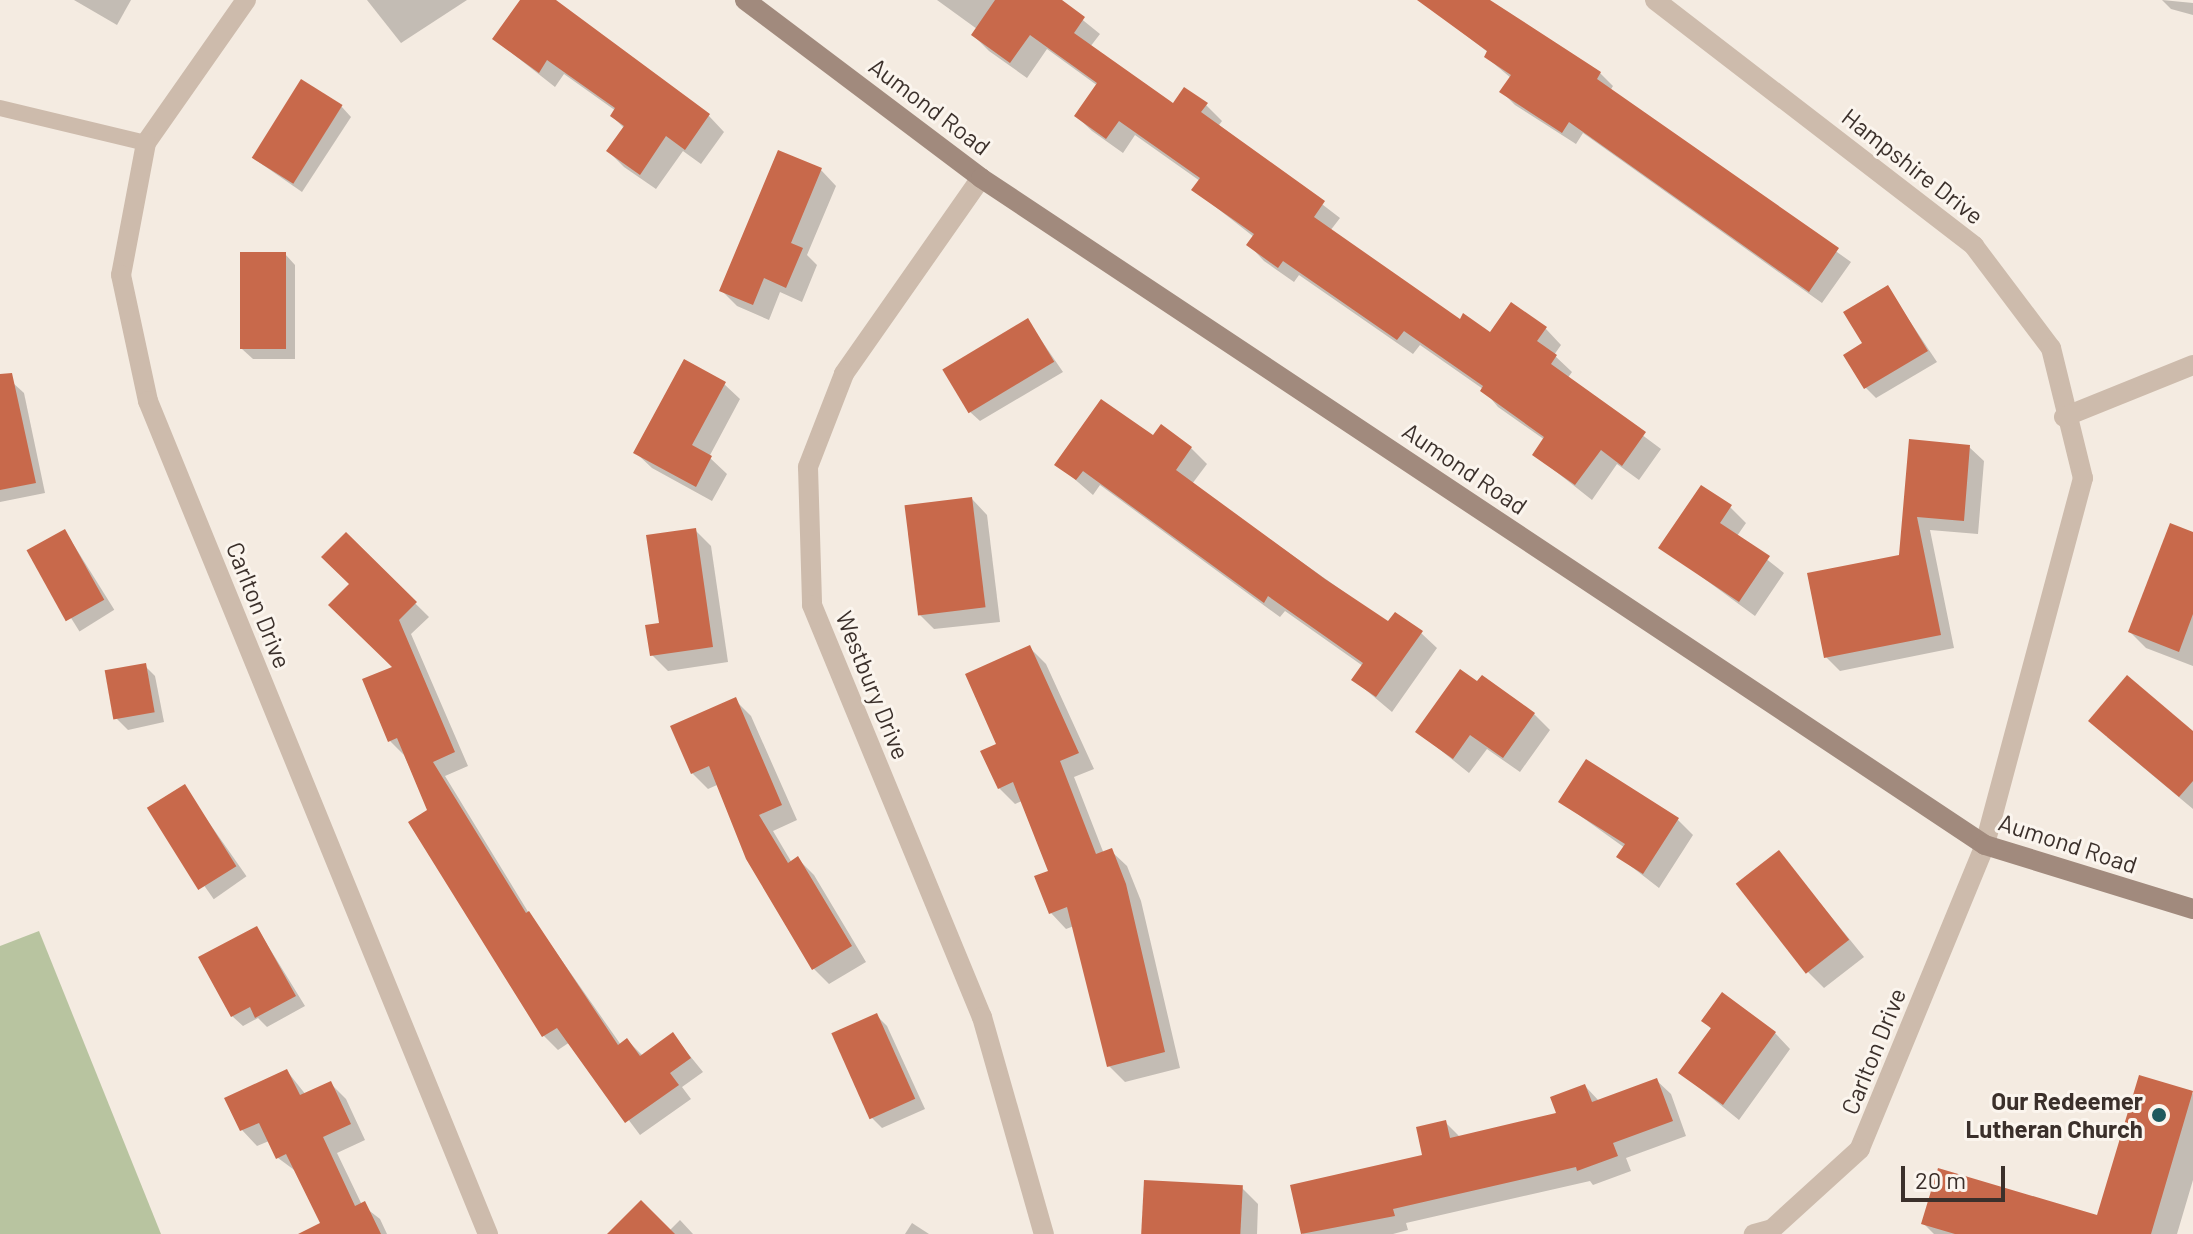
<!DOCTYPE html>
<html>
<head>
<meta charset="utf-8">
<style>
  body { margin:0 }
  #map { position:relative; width:2193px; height:1234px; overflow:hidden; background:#f4ebe1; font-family:Barlow,sans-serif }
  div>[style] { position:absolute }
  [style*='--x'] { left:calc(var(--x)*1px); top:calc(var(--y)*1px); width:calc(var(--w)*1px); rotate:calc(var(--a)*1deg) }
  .green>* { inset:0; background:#b8c4a0 }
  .shadow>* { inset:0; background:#0003; transform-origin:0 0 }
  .building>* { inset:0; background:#c8694b; transform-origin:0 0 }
  .lane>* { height:16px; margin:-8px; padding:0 8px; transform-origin:8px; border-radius:8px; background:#cdbbac }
  .street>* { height:20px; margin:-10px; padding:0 10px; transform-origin:10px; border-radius:10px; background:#cdbbac }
  .secondary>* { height:20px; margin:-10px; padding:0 10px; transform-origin:10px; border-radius:10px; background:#a18a7d }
  .dots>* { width:22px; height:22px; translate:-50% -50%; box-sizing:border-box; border:4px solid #fbf5ee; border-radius:50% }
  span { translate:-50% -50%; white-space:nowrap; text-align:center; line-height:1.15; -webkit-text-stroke:6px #fbf5ee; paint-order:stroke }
  .street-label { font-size:24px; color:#3b302b }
  .poi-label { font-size:24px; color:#3b302b; font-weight:700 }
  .right { translate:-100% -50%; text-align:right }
  .scale { position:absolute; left:1901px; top:1166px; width:104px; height:36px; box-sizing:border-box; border:4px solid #3b302b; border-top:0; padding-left:10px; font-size:24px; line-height:28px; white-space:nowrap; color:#3b302b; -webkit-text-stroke:6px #fbf5ee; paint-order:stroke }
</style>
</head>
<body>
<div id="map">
  <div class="green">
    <i style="clip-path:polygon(39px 931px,161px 1234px,0 1234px,0 946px)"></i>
  </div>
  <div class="shadow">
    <i style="clip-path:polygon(74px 0,131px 0,117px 25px)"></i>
    <i style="clip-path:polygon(367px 0,467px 0,401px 43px)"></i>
    <i style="clip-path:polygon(522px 0,551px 0,709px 116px,724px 132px,701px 164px,683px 151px,656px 189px,624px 167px,608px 151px,624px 128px,612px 116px,616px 111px,564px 74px,555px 87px,494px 39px)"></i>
    <i style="clip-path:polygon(937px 0,1058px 0,1100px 34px,1090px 47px,1173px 106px,1206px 105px,1222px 121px,1219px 125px,1340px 218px,1330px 231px,1460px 321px,1491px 335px,1511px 305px,1546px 329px,1561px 345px,1554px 355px,1572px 372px,1567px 379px,1661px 449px,1639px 480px,1617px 464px,1592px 500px,1535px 455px,1545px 440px,1498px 407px,1483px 389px,1420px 345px,1413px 354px,1299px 275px,1294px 282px,1264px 261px,1249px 245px,1254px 237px,1194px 190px,1200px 181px,1135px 135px,1123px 153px,1092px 131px,1076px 116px,1098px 86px,1047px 49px,1027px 78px,989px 51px,973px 35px,977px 29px)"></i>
    <i style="clip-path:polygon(1420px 0,1486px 0,1600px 73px,1613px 86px,1610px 91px,1851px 262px,1822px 303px,1583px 133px,1576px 144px,1515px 105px,1502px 92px,1511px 78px,1486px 57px,1489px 53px)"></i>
    <i style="clip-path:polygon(2162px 0,2193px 3px,2193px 15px,2171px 9px)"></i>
    <i style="clip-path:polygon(341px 106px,351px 117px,302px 192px,253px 158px)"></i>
    <i style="clip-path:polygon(821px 170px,836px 186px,807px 255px,817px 265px,802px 302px,780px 292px,769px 320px,737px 306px,721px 290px)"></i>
    <i style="clip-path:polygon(285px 254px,295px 265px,295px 359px,253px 359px,242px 349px)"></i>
    <i style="clip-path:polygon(1887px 287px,1937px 362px,1876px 398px,1866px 388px,1865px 344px)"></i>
    <i style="clip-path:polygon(1028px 321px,1063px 372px,980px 421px,969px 411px)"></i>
    <i style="clip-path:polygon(13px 383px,24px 393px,45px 493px,0 502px,0 386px)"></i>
    <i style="clip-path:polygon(724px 384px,740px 399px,709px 457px,727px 474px,712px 501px,652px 468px,636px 453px)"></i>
    <i style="clip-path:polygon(1153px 438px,1191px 448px,1207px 464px,1192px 484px,1389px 624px,1421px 633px,1437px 648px,1392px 712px,1354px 680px,1363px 666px,1285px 611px,1280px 617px,1100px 485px,1093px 495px,1057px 464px)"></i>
    <i style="clip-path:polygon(1911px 442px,1969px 447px,1984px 461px,1978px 534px,1930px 530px,1954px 648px,1840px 671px,1826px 657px,1901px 557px)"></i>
    <i style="clip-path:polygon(972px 499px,987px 515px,1000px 622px,934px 629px,918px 613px)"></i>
    <i style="clip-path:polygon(1730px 507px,1746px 523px,1737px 536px,1784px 573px,1755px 616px,1661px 547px)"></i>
    <i style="clip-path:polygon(695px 530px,711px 546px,728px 662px,668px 671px,652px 655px)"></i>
    <i style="left:65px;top:531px;width:93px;height:41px;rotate:58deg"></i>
    <i style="clip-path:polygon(2193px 534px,2193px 666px,2146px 648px,2130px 632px)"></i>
    <i style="clip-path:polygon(346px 535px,429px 617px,411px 634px,468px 766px,445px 776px,530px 915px,621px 1045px,627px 1040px,643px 1056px,673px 1035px,703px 1072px,682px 1087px,691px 1099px,640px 1135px,570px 1042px,558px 1050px,544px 1036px,410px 823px,430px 811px,404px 755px,390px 741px,395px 668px,352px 584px)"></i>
    <i style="clip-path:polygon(1030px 648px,1046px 664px,1094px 769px,1074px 777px,1104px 854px,1111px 851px,1127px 866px,1141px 901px,1180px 1068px,1125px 1082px,1109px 1066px,1074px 926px,1066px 929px,1051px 913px,1051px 872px,1022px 801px,1015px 804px,999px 788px,999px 745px)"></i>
    <i style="clip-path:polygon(145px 666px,155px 676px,164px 722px,128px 730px,117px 719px)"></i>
    <i style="clip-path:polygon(735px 700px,751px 716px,797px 820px,773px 831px,792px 863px,798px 859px,814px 875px,866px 962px,829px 984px,813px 968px,717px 785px,708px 789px,692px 773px)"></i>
    <i style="clip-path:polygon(1534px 714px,1550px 730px,1520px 772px,1487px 749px,1469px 773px,1418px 732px)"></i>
    <i style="clip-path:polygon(2193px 734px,2193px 809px,2107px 737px)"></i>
    <i style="left:184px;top:787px;width:109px;height:40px;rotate:55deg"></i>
    <i style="clip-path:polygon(1561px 802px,1677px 819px,1693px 835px,1659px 888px,1619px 857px,1625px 848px)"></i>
    <i style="clip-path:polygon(1779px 853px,1864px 957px,1824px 988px,1808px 972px)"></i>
    <i style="clip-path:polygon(257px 928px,305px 1006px,267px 1027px,258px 1018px,243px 1026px,232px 1016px)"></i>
    <i style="clip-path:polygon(876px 1015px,887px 1026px,925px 1109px,882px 1128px,872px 1118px)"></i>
    <i style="clip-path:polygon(1704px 1021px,1775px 1033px,1790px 1049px,1739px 1120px,1681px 1073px,1712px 1030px)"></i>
    <i style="clip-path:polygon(287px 1071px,306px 1095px,330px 1083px,346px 1099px,365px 1140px,337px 1153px,362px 1205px,380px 1219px,387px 1234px,328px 1234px,297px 1172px,278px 1158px,269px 1141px,257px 1146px,242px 1130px)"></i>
    <i style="clip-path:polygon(1656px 1080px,1671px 1094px,1686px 1136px,1626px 1158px,1631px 1171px,1593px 1185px,1590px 1181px,1406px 1223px,1408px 1230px,1393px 1234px,1303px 1234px,1292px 1187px,1425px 1156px,1445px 1122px,1461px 1138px,1558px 1115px,1585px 1086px,1599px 1101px)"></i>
    <i style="clip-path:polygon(2193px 1093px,2193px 1180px,2177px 1234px,1934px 1234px,1923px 1223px,2098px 1218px)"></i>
    <i style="clip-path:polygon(1242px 1188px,1258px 1204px,1257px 1234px,1143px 1234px)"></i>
    <i style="clip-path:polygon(680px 1220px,693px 1234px,610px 1234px,669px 1231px)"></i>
    <i style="clip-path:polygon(912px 1223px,929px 1234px,905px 1234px)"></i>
  </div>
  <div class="building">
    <i style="clip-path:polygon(520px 0,556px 0,710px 114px,685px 150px,666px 136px,640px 175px,606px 151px,624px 126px,610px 116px,615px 108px,547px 60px,539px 73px,492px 39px)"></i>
    <i style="clip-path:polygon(995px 0,1062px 0,1085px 17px,1074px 33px,1173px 103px,1184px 87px,1208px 103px,1201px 112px,1325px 201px,1314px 217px,1460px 319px,1463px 313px,1490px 332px,1511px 302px,1547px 327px,1537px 341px,1557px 355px,1551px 364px,1646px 432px,1622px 466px,1601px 450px,1575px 485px,1532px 455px,1544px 437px,1480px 391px,1483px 386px,1404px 331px,1397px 340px,1283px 261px,1278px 268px,1246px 245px,1254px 234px,1191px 190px,1200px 178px,1119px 121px,1106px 139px,1074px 116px,1097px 83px,1030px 35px,1010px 63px,971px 35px)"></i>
    <i style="clip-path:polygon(1417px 0,1490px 0,1601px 72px,1597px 79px,1839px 248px,1809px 292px,1569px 122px,1562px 133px,1499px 92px,1511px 75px,1484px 57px,1487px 51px)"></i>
    <i style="left:301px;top:79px;width:49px;height:93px;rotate:32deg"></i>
    <i style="clip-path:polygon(778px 150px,822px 168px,791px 243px,803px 248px,786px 288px,764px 278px,753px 305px,719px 291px)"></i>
    <i style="left:240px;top:252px;width:46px;height:97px"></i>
    <i style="clip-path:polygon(1888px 285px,1928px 351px,1864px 389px,1843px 355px,1862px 343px,1843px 312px)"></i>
    <i style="left:1028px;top:318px;width:51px;height:100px;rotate:59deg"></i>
    <i style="clip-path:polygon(684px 359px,726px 382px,692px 445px,712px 456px,696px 487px,633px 453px)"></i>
    <i style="clip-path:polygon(12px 373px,36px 483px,0 490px,0 374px)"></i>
    <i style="clip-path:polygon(1101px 399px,1153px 435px,1161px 424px,1192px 447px,1176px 470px,1325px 579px,1388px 621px,1395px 612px,1423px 631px,1376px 697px,1351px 680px,1363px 663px,1268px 596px,1264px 603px,1083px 471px,1076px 480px,1054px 465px)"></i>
    <i style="clip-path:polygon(1909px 439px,1970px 445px,1964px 521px,1917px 517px,1941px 635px,1824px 658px,1807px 573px,1899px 555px)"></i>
    <i style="clip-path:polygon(1701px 485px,1732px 505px,1720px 523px,1770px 556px,1739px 602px,1658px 548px)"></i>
    <i style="left:972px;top:497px;width:111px;height:68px;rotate:83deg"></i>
    <i style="clip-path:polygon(2170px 523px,2193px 532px,2193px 614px,2179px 652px,2128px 632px)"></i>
    <i style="clip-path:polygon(696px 528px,713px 647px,650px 656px,645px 625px,659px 623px,646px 535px)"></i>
    <i style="left:65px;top:529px;width:81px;height:44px;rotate:61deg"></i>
    <i style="clip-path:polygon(346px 532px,417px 602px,399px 620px,455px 752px,433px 762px,526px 913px,529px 911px,618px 1045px,627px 1038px,640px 1056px,673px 1032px,691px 1058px,670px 1073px,679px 1085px,625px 1123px,557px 1028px,542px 1037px,408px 822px,427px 810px,397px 738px,388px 742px,362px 679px,392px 667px,328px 605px,349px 584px,321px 557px)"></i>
    <i style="clip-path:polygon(1030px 645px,1079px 753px,1060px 761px,1096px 854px,1112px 848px,1126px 884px,1165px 1052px,1107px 1067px,1067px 907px,1049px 914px,1034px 876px,1048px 871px,1013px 782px,998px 789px,980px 751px,996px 744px,965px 674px)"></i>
    <i style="left:146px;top:663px;width:50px;height:42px;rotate:80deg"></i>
    <i style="clip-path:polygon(1460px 669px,1477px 681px,1482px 675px,1535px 713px,1503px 758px,1470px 735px,1453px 759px,1415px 732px)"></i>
    <i style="clip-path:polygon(2127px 675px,2193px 731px,2193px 781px,2179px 797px,2088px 721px)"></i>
    <i style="clip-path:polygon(736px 697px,782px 805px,759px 815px,788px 863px,798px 856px,852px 946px,812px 970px,746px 859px,709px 766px,691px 774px,670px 726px)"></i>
    <i style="clip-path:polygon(1586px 759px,1679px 818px,1643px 874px,1616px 857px,1625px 844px,1558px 802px)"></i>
    <i style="left:185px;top:784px;width:97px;height:45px;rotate:58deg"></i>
    <i style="left:1779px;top:850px;width:114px;height:55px;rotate:52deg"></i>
    <i style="clip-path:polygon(257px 926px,296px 996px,255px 1018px,250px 1007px,231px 1017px,198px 957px)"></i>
    <i style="clip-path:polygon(1722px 992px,1776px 1032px,1723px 1105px,1678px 1073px,1711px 1028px,1701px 1021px)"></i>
    <i style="left:877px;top:1013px;width:94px;height:50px;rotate:66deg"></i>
    <i style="clip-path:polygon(287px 1069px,300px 1095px,331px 1081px,351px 1124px,323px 1137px,355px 1206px,365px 1201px,381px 1234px,298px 1234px,320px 1223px,286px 1154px,276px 1159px,259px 1123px,240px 1131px,224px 1098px)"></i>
    <i style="clip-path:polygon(2139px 1075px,2193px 1091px,2151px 1234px,1955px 1234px,1921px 1224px,1938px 1168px,2097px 1215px)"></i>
    <i style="clip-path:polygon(1657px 1078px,1673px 1121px,1613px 1143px,1618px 1156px,1577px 1171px,1576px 1167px,1393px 1209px,1395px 1216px,1301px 1234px,1290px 1185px,1422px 1155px,1416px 1127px,1446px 1120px,1450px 1138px,1556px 1113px,1550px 1097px,1585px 1084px,1592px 1102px)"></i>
    <i style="left:1144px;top:1180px;width:99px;height:54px;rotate:3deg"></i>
    <i style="clip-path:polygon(641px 1200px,675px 1234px,607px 1234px)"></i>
  </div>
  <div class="lane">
    <i style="--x:0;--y:108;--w:150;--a:13.5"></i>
  </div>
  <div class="street">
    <i style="--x:246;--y:0;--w:174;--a:125"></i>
    <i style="--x:146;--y:143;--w:134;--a:100.7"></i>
    <i style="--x:121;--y:275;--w:129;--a:77.9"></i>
    <i style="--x:148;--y:401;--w:900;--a:67.8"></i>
    <i style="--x:1655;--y:0;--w:403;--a:37.6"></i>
    <i style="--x:1974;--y:246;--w:128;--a:53"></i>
    <i style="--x:2051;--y:348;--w:134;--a:76.2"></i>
    <i style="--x:2083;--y:478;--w:380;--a:105"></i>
    <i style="--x:1985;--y:845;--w:329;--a:112.4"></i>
    <i style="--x:1860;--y:1149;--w:119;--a:137.7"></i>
    <i style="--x:1772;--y:1229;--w:19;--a:164"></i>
    <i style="--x:981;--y:178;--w:239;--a:125"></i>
    <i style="--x:844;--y:374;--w:100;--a:111.2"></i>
    <i style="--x:808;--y:467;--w:138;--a:88.3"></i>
    <i style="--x:812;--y:605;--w:446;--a:67.6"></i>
    <i style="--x:982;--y:1017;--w:226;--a:74.1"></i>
    <i style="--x:2064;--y:417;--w:139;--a:-22"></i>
  </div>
  <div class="secondary">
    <i style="--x:745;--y:0;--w:296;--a:37"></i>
    <i style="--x:981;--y:178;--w:1205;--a:33.6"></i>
    <i style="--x:1985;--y:845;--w:218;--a:17.1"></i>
  </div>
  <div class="dots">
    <i style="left:2159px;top:1115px;background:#1f5a5e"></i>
  </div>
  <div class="street-label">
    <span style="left:930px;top:106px;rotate:37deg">Aumond Road</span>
    <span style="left:1913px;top:166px;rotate:38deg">Hampshire Drive</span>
    <span style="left:1465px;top:468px;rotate:34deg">Aumond Road</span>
    <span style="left:259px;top:605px;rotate:68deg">Carlton Drive</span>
    <span style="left:873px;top:685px;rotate:68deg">Westbury Drive</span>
    <span style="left:2068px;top:843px;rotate:18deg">Aumond Road</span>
    <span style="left:1873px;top:1051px;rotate:-68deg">Carlton Drive</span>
  </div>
  <div class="poi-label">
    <span class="right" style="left:2143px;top:1115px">Our Redeemer<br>Lutheran Church</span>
  </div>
  <div class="scale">20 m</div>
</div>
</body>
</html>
